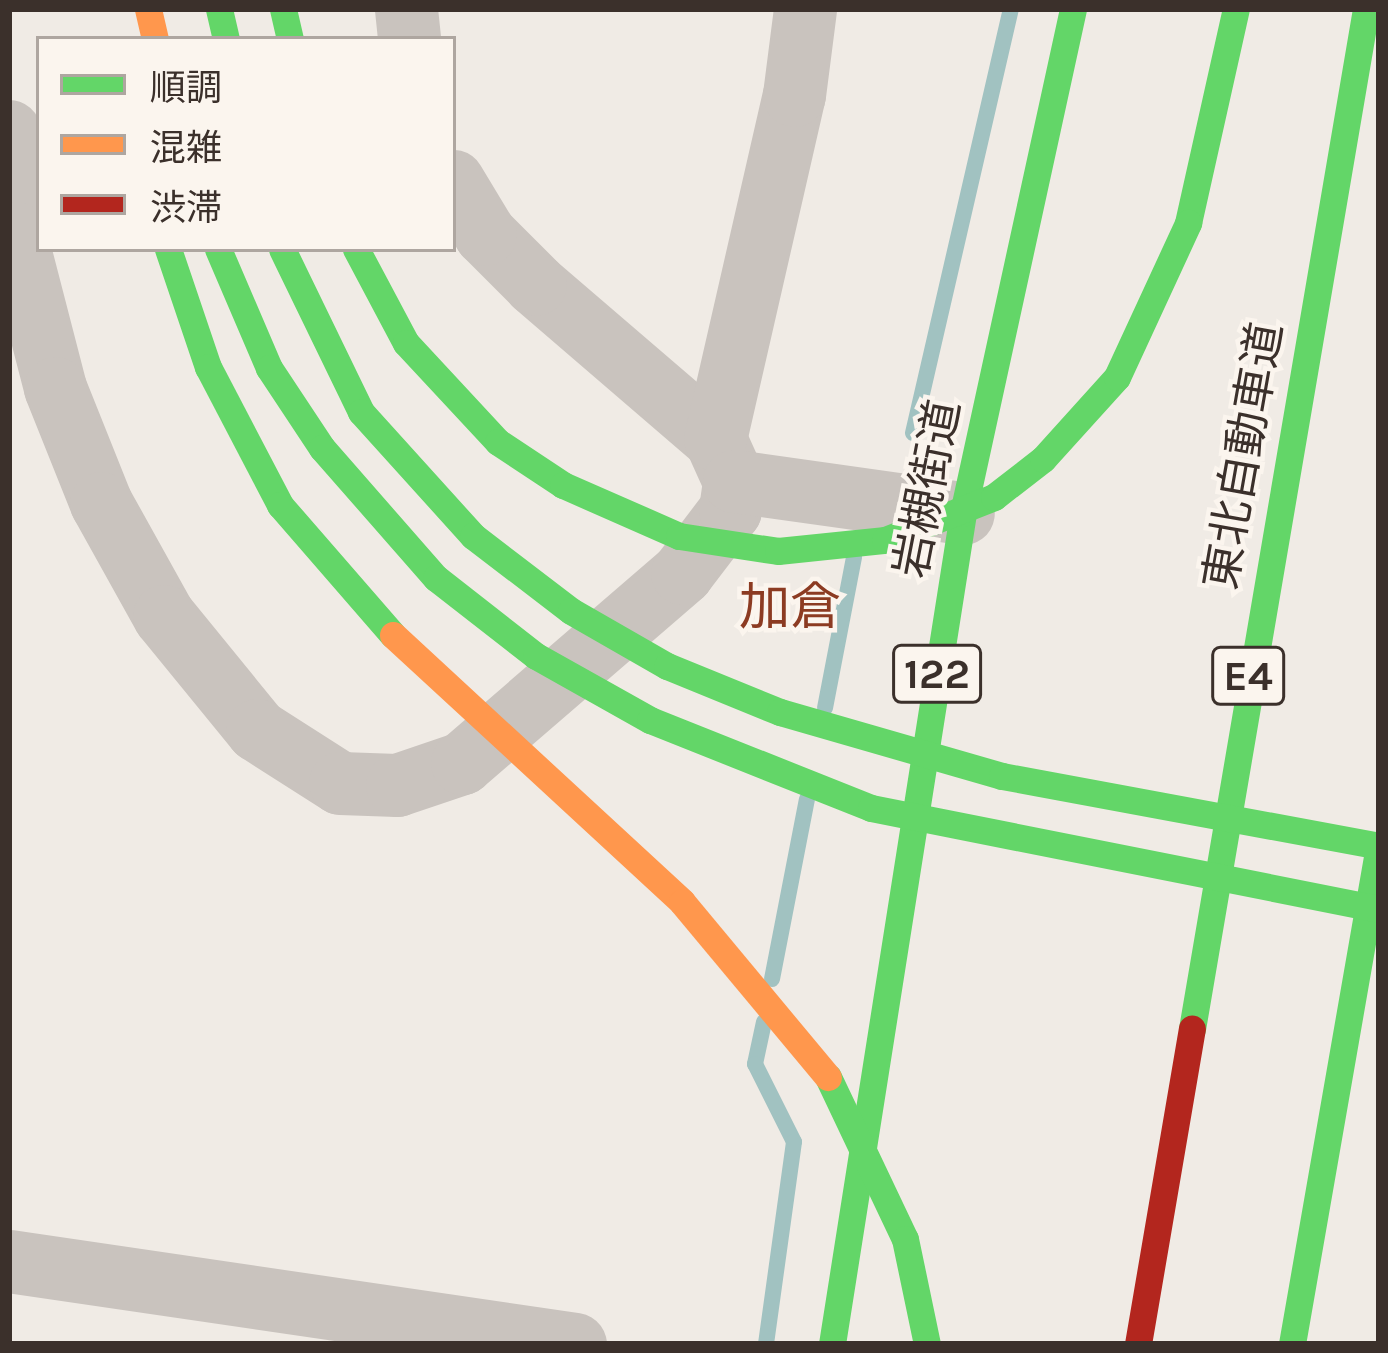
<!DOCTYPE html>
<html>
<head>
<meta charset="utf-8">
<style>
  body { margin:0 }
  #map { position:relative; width:1388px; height:1353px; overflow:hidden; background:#f0ebe5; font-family:Karla,"Noto Sans JP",sans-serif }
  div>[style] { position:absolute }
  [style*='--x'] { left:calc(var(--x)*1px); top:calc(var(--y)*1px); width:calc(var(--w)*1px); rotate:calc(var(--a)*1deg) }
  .stream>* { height:16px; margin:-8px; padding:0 8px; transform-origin:8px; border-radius:8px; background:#a1c2c1 }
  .street>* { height:63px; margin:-31.5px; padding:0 31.5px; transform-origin:31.5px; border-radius:31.5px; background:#c9c3be }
  .fast>* { height:27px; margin:-13.5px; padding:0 13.5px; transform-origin:13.5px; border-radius:13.5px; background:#63d668 }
  .slow>* { height:27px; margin:-13.5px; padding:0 13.5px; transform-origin:13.5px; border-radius:13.5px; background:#ff974d }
  .jam>* { height:27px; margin:-13.5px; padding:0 13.5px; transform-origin:13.5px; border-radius:13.5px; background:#b3261e }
  .fast-bridge>* { height:27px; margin:-13.5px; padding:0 13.5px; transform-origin:13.5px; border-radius:13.5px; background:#63d668 }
  .slow-bridge>* { height:27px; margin:-13.5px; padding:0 13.5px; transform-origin:13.5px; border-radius:13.5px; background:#ff974d }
  span { translate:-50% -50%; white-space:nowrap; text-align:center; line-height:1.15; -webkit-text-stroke:9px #fbf5ee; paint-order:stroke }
  .shield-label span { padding:3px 9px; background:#fbf5ee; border:3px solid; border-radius:9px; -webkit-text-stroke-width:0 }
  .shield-label { font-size:42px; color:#3b302b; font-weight:700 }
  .street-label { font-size:45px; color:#3b302b }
  .quarter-label { font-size:51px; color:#8c3b22 }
  .frame { position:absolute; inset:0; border:12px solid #3b302b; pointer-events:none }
  .legend { position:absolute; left:36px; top:36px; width:420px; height:216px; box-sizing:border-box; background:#fbf5ee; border:3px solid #aea6a0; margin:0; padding:15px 21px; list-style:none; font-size:36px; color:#3b302b }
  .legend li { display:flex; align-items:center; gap:24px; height:60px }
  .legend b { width:60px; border:3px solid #aea6a0 }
</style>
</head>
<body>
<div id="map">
  <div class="stream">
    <i style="--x:913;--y:433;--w:435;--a:-77"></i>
    <i style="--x:825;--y:708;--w:154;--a:-79.1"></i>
    <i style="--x:772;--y:979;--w:183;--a:-79"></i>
    <i style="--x:764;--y:1022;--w:43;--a:102.1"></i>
    <i style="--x:755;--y:1064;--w:87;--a:63.4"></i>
    <i style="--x:794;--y:1142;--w:204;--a:97.9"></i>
  </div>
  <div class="street">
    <i style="--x:406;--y:9;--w:30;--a:84"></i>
    <i style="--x:9;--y:131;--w:102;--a:86.6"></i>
    <i style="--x:15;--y:233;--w:160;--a:75.5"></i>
    <i style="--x:55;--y:388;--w:124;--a:68.2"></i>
    <i style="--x:101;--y:503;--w:129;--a:60.9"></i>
    <i style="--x:164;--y:616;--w:147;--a:50.8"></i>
    <i style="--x:257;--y:730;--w:98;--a:32.6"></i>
    <i style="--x:340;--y:783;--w:57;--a:2"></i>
    <i style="--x:397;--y:785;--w:69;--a:-18.7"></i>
    <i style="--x:462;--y:763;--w:291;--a:-40.8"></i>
    <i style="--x:682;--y:573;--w:79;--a:-52.7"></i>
    <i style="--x:730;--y:510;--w:29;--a:-82"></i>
    <i style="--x:734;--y:481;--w:46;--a:-114.3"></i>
    <i style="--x:715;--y:439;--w:238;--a:-139.3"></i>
    <i style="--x:535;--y:284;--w:71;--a:-135"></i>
    <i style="--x:485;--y:234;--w:62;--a:-121.1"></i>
    <i style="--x:715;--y:439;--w:353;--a:-77.1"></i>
    <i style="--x:794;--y:95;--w:87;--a:-82.7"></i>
    <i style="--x:734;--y:481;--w:231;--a:8"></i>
    <i style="--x:9;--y:1261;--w:572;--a:8.34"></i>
  </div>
  <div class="fast">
    <i style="--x:219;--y:9;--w:31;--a:77"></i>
    <i style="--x:283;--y:9;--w:31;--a:77"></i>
    <i style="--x:1188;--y:223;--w:219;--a:-77.4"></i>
    <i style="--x:168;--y:249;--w:125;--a:71.3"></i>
    <i style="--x:208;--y:367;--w:156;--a:62.4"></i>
    <i style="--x:280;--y:505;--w:172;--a:49"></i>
    <i style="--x:218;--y:249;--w:129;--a:66.8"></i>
    <i style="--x:269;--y:368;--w:96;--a:56.5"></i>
    <i style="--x:322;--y:448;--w:173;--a:48.8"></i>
    <i style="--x:282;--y:249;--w:181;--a:64.1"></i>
    <i style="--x:361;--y:412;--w:167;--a:47.9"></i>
    <i style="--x:356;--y:249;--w:106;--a:62"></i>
    <i style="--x:406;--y:343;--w:135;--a:47.1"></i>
    <i style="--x:1192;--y:1029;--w:1035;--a:-80.32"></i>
    <i style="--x:832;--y:1344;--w:841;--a:-81.04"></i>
    <i style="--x:963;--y:513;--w:516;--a:-77.69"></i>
    <i style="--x:1292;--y:1344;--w:498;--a:-80.1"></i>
  </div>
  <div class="slow">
    <i style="--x:148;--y:9;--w:31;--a:77"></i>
  </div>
  <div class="jam">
    <i style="--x:1138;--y:1344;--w:320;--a:-80.3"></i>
  </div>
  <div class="fast-bridge">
    <i style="--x:498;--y:442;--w:78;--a:33.5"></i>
    <i style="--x:563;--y:485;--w:127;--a:23.7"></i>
    <i style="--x:679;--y:536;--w:100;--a:8.6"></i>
    <i style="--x:778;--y:551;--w:108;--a:-5.9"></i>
    <i style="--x:885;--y:540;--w:117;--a:-21.5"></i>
    <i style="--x:994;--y:497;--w:62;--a:-37.8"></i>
    <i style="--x:1043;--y:459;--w:110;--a:-47.9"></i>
    <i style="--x:1117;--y:377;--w:170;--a:-65.2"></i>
    <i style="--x:473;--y:536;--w:123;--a:37.4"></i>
    <i style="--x:571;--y:611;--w:111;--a:29.8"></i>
    <i style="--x:667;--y:666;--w:122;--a:22.2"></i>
    <i style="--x:780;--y:712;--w:231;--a:16.1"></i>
    <i style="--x:1002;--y:776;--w:383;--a:10.5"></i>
    <i style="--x:436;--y:578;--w:127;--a:38"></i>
    <i style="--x:536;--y:656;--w:131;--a:29.3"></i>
    <i style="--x:650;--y:720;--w:238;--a:21.7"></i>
    <i style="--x:871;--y:808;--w:518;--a:11.24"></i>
    <i style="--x:828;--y:1077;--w:179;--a:64.6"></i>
    <i style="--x:905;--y:1239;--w:107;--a:78.2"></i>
  </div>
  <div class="slow-bridge">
    <i style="--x:393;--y:635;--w:393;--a:42.7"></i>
    <i style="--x:682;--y:902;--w:228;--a:50.2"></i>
  </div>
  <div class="shield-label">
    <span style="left:937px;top:674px">122</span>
    <span style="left:1248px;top:676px">E4</span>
  </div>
  <div class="street-label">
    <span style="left:1244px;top:456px;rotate:-80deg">東北自動車道</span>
    <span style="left:928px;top:489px;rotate:-79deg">岩槻街道</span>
  </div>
  <div class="quarter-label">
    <span style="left:790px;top:607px">加倉</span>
  </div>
  <div class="frame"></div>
  <ul class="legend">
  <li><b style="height:15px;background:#63d668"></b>順調</li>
  <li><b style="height:15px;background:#ff974d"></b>混雑</li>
  <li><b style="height:15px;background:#b3261e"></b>渋滞</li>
  </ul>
</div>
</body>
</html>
